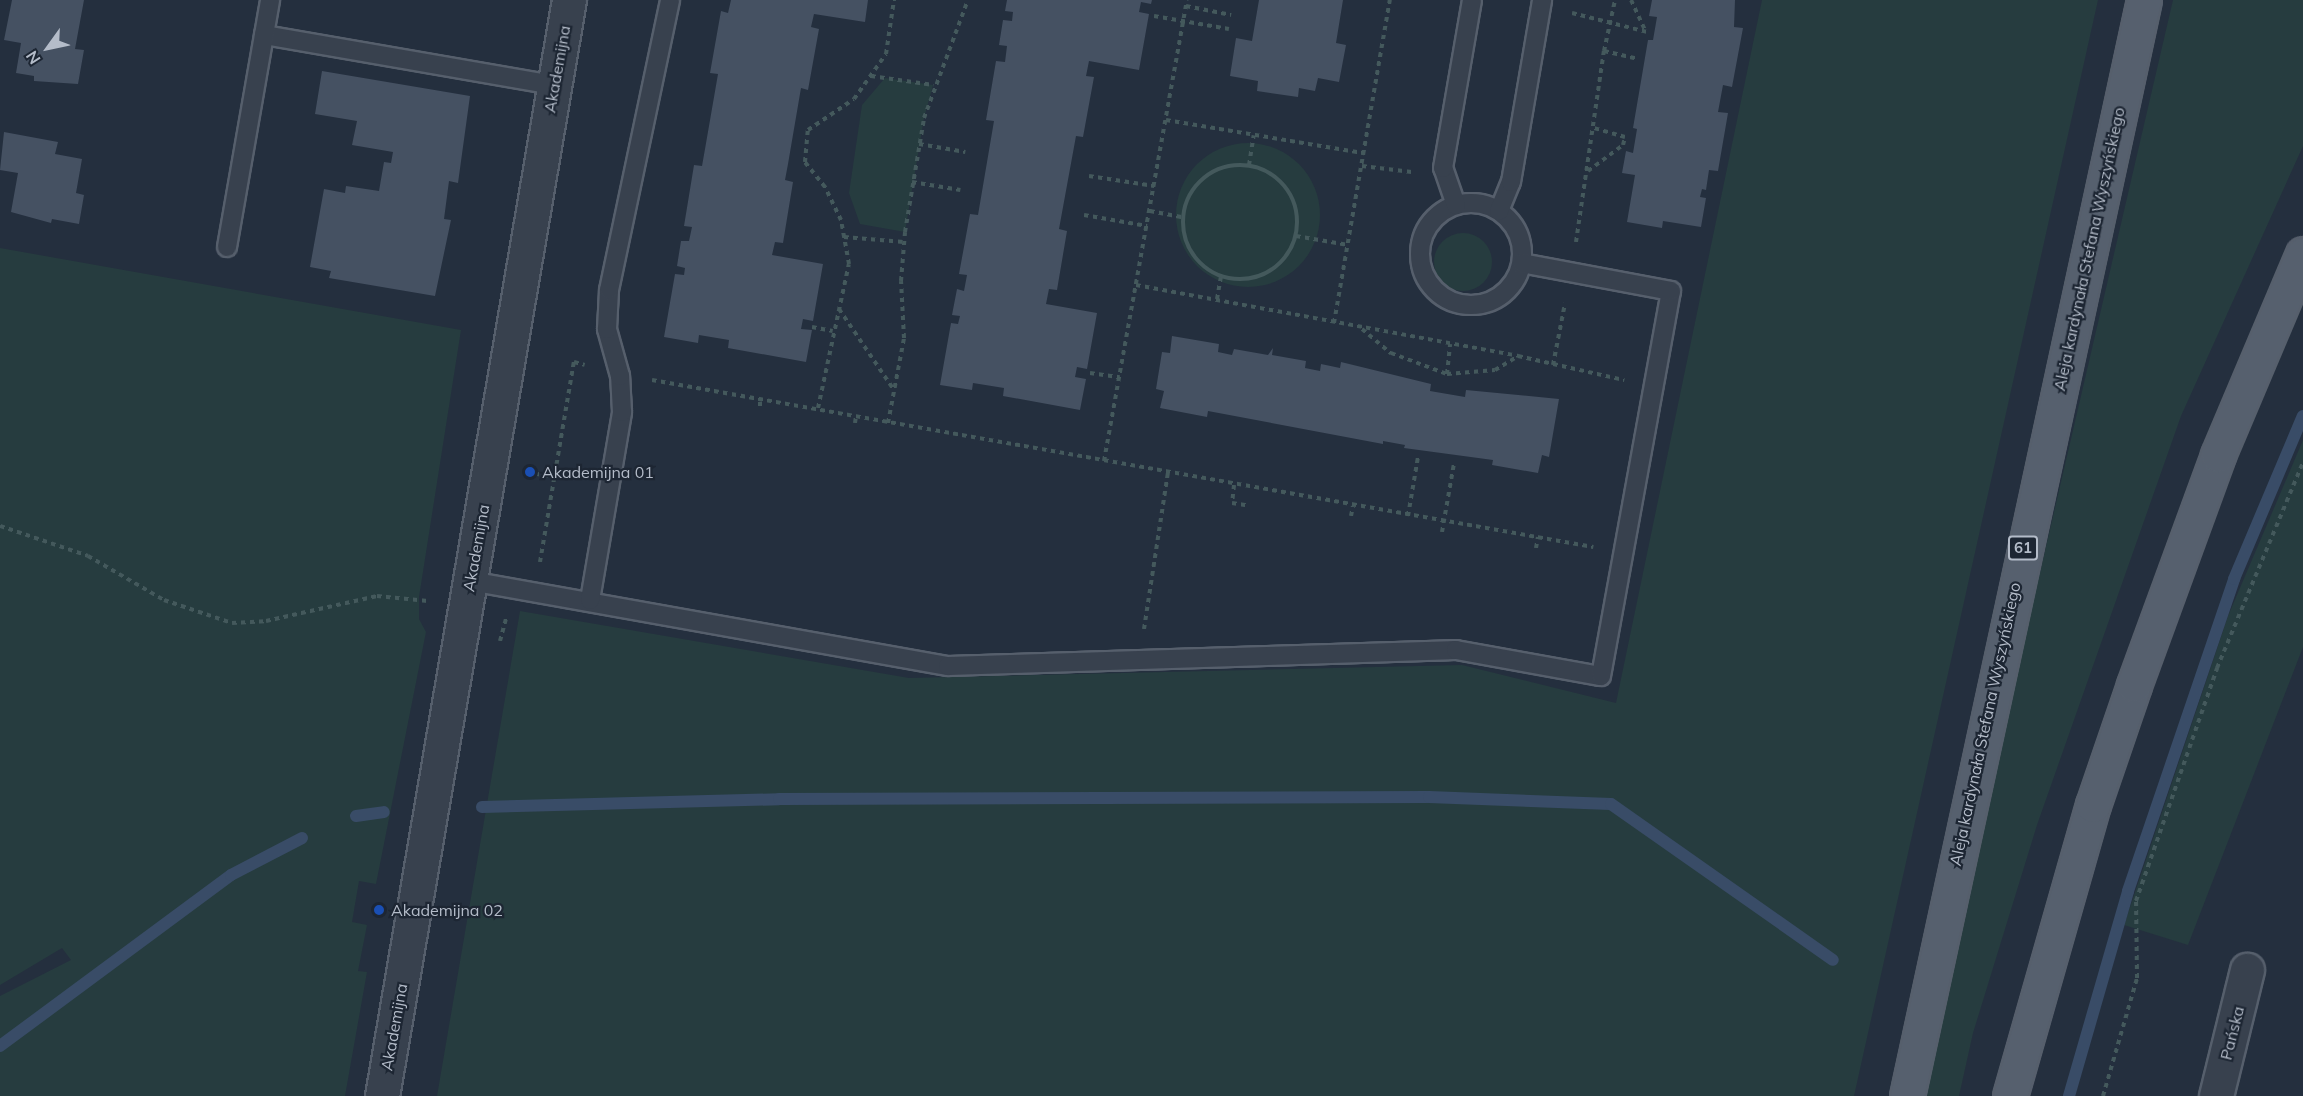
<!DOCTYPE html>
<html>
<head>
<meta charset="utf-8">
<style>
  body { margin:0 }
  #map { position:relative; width:2303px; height:1096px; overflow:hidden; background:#242f3e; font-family:Mulish,sans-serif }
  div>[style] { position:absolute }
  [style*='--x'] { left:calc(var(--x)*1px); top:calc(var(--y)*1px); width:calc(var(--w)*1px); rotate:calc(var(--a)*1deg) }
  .green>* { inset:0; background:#263c3f }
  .round { border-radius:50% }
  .stream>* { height:12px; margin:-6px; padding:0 6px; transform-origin:6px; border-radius:6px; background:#394c67 }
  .building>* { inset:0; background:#455162 }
  .path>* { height:4px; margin-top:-2px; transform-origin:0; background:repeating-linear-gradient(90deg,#44595c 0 4.5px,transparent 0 9px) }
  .path>.ring { margin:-2px; padding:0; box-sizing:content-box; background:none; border:4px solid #44595c; border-radius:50% }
  .roads { filter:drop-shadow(2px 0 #565f6c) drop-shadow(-2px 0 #565f6c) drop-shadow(0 2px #565f6c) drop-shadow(0 -2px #565f6c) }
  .lane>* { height:18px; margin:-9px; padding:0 9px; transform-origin:9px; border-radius:9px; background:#38414e }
  .lane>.ring { margin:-9px; padding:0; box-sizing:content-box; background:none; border:18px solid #38414e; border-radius:50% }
  .street>* { height:33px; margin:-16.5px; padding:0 16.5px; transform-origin:16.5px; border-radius:16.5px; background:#38414e }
  .primary>* { height:33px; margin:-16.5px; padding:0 16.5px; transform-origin:16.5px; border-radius:16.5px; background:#56606e }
  .dots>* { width:16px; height:16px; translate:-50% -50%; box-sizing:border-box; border:3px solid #1d2633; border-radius:50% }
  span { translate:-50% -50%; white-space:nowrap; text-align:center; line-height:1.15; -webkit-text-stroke:4.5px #1d2633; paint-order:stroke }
  .shield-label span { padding:2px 4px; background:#1d2633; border:2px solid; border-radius:4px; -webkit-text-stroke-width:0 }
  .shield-label { font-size:15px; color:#b4bcc9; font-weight:700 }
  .street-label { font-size:16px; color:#b4bcc9 }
  .poi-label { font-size:16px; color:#b4bcc9 }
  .left { translate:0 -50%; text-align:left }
  .north { position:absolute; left:18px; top:18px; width:60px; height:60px; -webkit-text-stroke:4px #1d2633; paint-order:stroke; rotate:237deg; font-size:16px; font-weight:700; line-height:24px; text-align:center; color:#b4bcc9 }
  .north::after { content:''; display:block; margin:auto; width:21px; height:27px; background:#b4bcc9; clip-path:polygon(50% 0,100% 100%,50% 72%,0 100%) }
</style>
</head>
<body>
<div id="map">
  <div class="green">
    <i style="clip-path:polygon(1762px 0,2098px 0,1854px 1096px,437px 1096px,520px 611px,909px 678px,1462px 665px,1616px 703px)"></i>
    <i style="clip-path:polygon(2173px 0,2303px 0,2303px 146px,2181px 416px,2037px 825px,1973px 1033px,1959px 1096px,1923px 1096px,1985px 809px)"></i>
    <i style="clip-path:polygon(885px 78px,933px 85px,924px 118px,905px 232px,860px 224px,849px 193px,862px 105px)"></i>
    <i class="round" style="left:1176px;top:143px;width:144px;height:144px"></i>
    <i class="round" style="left:1434px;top:233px;width:58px;height:58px"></i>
    <i style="clip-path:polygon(0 248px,461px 330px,419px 597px,419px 619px,426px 632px,376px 884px,359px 881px,352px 922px,367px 925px,358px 971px,367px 972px,345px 1096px,0 1096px,0 996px,71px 960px,62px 948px,0 985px)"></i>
    <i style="clip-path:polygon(2303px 440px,2303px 647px,2188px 945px,2124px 925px,2228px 616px)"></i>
  </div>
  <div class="stream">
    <i style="--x:482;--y:807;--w:297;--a:-1.5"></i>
    <i style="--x:779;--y:799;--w:650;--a:-0.18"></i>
    <i style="--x:1429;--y:797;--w:182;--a:2.2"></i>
    <i style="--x:1611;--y:804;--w:271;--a:35.1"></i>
    <i style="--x:356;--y:816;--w:28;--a:-8"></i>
    <i style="--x:0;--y:1046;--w:287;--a:-36.5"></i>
    <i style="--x:231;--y:875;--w:80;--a:-27.5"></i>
    <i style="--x:2069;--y:1096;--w:213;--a:-73.9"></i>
    <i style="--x:2128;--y:891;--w:330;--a:-71.2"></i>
    <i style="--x:2234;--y:579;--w:177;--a:-67.1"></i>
  </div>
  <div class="building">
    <i style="clip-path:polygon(12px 0,84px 0,75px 49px,84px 50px,78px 84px,34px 81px,34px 76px,16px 73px,21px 43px,4px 40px)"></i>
    <i style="clip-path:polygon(731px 0,868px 0,865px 22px,814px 14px,811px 27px,819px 29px,808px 90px,801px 88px,788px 164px,785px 180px,793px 182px,783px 243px,775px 242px,772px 255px,823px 264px,813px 321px,803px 319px,801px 329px,812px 330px,806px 362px,728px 348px,729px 340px,699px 335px,698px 343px,664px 337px,675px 274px,684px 275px,685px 268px,677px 266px,681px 241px,689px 241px,692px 227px,684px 226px,694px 165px,702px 166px,705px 149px,718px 74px,710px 73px,721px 11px,728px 13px)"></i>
    <i style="clip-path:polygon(1007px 0,1152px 0,1151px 4px,1141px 2px,1139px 12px,1149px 14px,1139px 70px,1089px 61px,1086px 76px,1094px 77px,1083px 137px,1076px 136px,1059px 229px,1067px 231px,1057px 290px,1049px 289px,1046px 304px,1097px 313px,1087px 369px,1077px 367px,1075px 377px,1086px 379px,1080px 410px,1003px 396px,1004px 388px,973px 383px,972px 390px,940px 385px,951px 323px,958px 324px,960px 316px,952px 315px,957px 289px,964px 291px,967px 275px,959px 274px,970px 214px,978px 215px,994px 121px,986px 120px,996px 61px,1005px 62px,1007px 46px,999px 45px,1003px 20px,1012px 21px,1013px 12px,1005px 11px)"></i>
    <i style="clip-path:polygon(1259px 0,1343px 0,1336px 43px,1346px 45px,1339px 82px,1318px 78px,1315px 91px,1299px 88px,1298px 97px,1257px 91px,1258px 81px,1230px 76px,1236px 38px,1252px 41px)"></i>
    <i style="clip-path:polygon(1652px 0,1735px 0,1734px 27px,1743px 28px,1732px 87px,1723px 85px,1718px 112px,1728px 113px,1718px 171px,1709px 170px,1706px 190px,1702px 189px,1700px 197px,1706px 198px,1701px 227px,1663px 221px,1662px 228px,1627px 222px,1635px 175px,1622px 173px,1626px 151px,1633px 153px,1637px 129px,1633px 128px,1648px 40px,1653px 40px,1657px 17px,1649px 16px)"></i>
    <i style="clip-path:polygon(322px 71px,470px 96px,458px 183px,449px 181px,444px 219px,451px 220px,435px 296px,329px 278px,331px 271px,310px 267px,324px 189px,345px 193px,346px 186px,379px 191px,384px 162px,391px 163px,393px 152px,352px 145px,357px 121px,315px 114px)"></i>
    <i style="clip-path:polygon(4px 132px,58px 142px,55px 154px,82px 159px,76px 193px,84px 195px,79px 224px,52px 219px,51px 223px,11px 212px,18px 173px,0 170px)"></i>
    <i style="clip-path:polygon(1172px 336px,1219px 344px,1218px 352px,1232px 355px,1234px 349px,1268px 355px,1273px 348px,1272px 355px,1306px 361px,1305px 368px,1320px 371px,1321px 364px,1340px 368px,1341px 362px,1431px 384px,1430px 391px,1465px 397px,1466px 390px,1559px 399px,1549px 457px,1542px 455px,1538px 473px,1492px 465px,1493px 460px,1404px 448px,1405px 445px,1383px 441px,1383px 444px,1208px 411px,1207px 417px,1160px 408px,1164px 391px,1156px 389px,1162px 352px,1170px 353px)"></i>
  </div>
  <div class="path">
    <i style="--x:1631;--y:0;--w:35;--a:65"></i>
    <i style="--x:1186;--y:6;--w:46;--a:11.3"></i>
    <i style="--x:1572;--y:13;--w:77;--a:14.2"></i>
    <i style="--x:1154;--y:16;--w:76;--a:9.8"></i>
    <i style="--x:1604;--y:51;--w:32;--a:13"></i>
    <i style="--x:871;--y:76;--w:63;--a:8.3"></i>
    <i style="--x:1166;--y:120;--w:201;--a:9.5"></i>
    <i style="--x:919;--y:144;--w:47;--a:9.9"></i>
    <i class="ring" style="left:1183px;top:165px;width:110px;height:110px"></i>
    <i style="--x:1249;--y:165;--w:30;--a:-81"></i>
    <i style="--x:1362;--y:166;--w:50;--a:6.8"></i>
    <i style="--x:1588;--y:171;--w:44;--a:-36.6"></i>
    <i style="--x:1623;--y:145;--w:8;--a:-76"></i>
    <i style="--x:1625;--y:137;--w:32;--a:-164"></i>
    <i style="--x:1089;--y:176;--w:66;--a:8.7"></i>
    <i style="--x:912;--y:182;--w:49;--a:9.5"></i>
    <i style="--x:1150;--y:211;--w:33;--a:11"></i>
    <i style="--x:1084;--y:215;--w:64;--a:9.9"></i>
    <i style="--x:1296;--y:236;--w:53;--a:9.8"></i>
    <i style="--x:844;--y:237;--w:60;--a:4.8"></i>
    <i style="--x:1576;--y:242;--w:193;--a:-81.7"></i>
    <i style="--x:1604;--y:51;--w:52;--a:-77.8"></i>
    <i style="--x:1136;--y:285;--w:389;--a:10.5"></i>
    <i style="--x:1518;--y:356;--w:109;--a:12.8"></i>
    <i style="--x:1217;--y:299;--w:22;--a:-80"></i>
    <i style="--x:839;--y:309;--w:98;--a:55.8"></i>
    <i style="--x:1334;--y:323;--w:328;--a:-80.2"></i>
    <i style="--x:812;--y:327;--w:21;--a:11"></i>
    <i style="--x:1362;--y:329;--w:38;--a:40"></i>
    <i style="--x:1391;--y:353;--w:60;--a:20.6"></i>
    <i style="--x:1447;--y:374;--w:48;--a:-4.8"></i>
    <i style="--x:1495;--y:370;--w:27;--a:-31"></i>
    <i style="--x:1553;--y:365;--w:63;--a:-79"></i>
    <i style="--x:1090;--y:373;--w:30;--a:8"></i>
    <i style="--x:1447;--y:374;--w:30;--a:-84"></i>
    <i style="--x:652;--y:380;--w:956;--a:10.06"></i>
    <i style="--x:760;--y:406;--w:8;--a:-90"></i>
    <i style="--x:818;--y:408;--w:147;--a:-77.9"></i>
    <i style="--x:849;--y:264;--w:45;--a:-100.3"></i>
    <i style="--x:841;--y:220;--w:37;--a:-116"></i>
    <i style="--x:825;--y:187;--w:32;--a:-129"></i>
    <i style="--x:805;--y:162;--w:32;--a:-85"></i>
    <i style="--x:808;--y:130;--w:55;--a:-34"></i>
    <i style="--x:854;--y:99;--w:55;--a:-54.6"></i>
    <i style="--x:886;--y:54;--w:55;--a:-81.6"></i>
    <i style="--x:855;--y:423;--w:7;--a:-82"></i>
    <i style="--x:888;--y:423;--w:86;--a:-79.3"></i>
    <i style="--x:904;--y:338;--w:57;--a:-93"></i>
    <i style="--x:901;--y:281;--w:49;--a:-85.3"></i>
    <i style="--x:905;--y:232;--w:116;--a:-80.5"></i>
    <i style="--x:924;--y:118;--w:126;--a:-69.6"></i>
    <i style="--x:1104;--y:461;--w:468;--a:-79.8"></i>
    <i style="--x:526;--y:472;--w:29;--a:10"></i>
    <i style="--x:1234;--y:485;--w:18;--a:96"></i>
    <i style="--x:1232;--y:503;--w:18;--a:9"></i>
    <i style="--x:1351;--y:516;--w:10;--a:-79"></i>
    <i style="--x:1408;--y:516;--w:60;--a:-80.4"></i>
    <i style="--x:0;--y:526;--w:93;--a:18.8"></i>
    <i style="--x:88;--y:556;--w:88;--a:30.1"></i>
    <i style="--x:164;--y:600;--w:72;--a:18.7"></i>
    <i style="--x:232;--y:623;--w:34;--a:-3"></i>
    <i style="--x:266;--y:621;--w:114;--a:-12.7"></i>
    <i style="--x:377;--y:596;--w:51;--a:5.6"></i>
    <i style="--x:1442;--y:532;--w:70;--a:-80.1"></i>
    <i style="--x:1536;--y:548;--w:11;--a:-80"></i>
    <i style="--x:540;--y:562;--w:203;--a:-80.4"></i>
    <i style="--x:574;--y:362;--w:11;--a:15"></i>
    <i style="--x:1144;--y:629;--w:158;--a:-81.3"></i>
    <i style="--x:500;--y:641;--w:23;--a:-75"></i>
    <i style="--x:2103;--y:1096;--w:123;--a:-73.9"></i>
    <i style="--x:2137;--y:978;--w:77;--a:-90.7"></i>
    <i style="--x:2136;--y:901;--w:247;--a:-70.8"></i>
    <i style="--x:2217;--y:668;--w:223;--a:-67.3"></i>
  </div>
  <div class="roads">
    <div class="lane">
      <i style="--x:264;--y:35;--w:294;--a:9.8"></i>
      <i class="ring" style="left:1420px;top:203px;width:84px;height:84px"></i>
      <i style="--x:1456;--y:205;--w:39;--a:-109"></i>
      <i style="--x:1443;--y:168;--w:170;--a:-80.2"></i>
      <i style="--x:1499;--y:211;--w:31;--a:-68"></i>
      <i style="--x:1511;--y:182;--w:185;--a:-80.3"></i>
      <i style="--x:227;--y:247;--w:251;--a:-80.1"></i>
      <i style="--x:470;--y:581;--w:485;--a:10.1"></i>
      <i style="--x:948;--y:666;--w:508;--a:-1.8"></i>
      <i style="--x:1456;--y:650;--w:147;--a:10.2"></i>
      <i style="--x:1601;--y:676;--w:391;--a:-79.7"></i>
      <i style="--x:1671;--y:291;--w:152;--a:-169.4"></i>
      <i style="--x:590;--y:600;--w:191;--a:-80.3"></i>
      <i style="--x:622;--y:412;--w:36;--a:-93"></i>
      <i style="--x:620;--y:376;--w:49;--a:-105.5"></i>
      <i style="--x:607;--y:329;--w:39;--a:-87"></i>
      <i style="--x:609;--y:290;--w:296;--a:-78.1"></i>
    </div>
    <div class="street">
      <i style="--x:382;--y:1096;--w:1112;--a:-80.32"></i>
      <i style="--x:2216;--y:1096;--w:130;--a:-76.2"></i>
    </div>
    <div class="primary">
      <i style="--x:1907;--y:1096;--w:1121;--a:-77.8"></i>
      <i style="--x:2010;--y:1096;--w:303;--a:-74.1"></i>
      <i style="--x:2093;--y:805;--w:127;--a:-71.1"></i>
      <i style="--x:2134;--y:685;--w:245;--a:-69.9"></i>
      <i style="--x:2218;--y:455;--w:218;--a:-67.1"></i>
    </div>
  </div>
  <div class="dots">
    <i style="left:530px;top:472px;background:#1a4fb4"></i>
    <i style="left:379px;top:910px;background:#1a4fb4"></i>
  </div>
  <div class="shield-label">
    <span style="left:2023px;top:548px">61</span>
  </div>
  <div class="street-label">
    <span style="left:557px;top:69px;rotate:-80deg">Akademijna</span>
    <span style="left:2089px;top:249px;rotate:-78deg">Aleja kardynała Stefana Wyszyńskiego</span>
    <span style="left:476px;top:548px;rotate:-80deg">Akademijna</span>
    <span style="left:1985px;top:724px;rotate:-78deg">Aleja kardynała Stefana Wyszyńskiego</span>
    <span style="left:394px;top:1027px;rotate:-80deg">Akademijna</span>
    <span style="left:2232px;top:1033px;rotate:-76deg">Pańska</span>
  </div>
  <div class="poi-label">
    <span class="left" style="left:542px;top:472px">Akademijna 01</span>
    <span class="left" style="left:391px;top:910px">Akademijna 02</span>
  </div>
  <div class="north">N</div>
</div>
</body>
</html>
